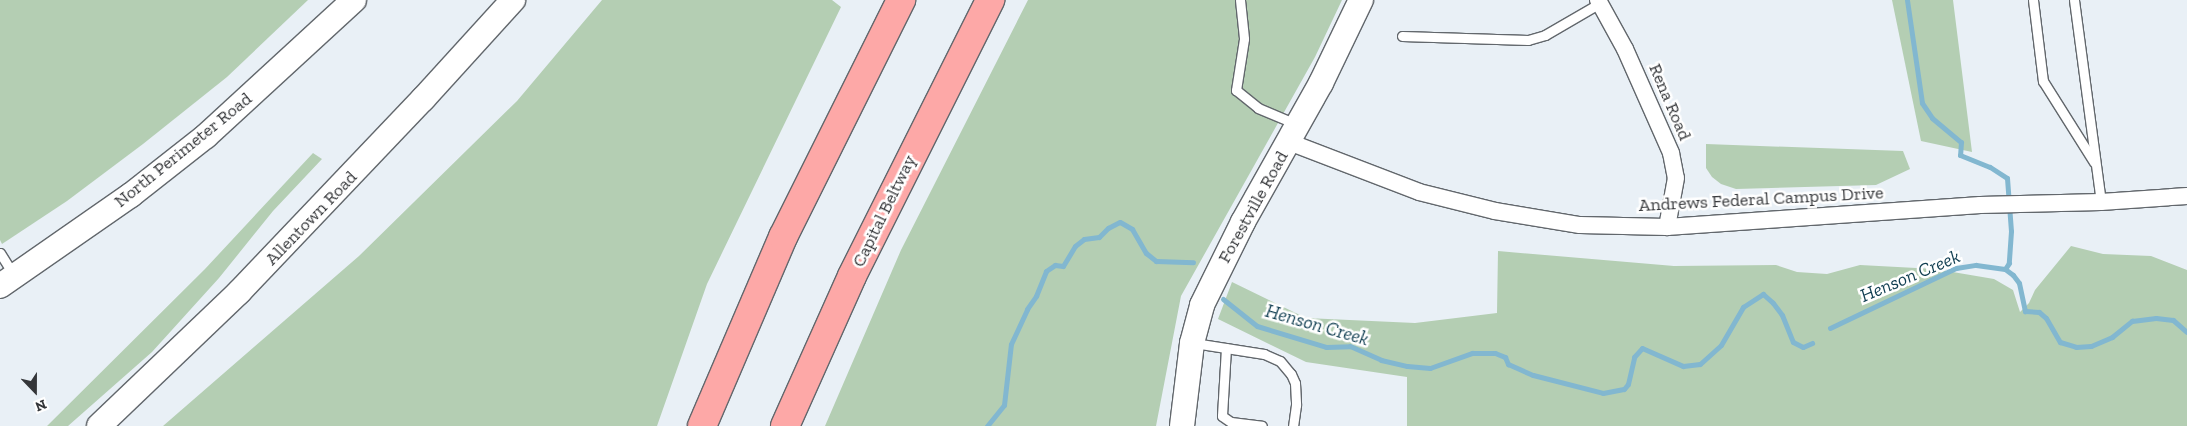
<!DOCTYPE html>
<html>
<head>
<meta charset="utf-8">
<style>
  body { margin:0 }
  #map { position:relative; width:2187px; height:426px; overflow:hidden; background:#e9f0f6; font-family:"Zilla Slab",serif }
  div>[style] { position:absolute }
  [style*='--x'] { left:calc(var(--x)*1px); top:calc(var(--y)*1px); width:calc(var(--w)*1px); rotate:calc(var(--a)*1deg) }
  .green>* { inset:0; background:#b4ceb3 }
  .stream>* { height:5px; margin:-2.5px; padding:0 2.5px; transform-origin:2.5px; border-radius:2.5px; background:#82b7d0 }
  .roads { filter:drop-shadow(1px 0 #62676c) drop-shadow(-1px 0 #62676c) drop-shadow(0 1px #62676c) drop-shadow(0 -1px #62676c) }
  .lane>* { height:9px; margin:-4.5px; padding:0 4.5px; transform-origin:4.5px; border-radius:4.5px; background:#fff }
  .street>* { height:16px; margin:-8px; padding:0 8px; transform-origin:8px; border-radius:8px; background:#fff }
  .secondary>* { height:24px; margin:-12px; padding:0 12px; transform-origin:12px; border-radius:12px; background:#fff }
  .highway>* { height:28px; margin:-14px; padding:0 14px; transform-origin:14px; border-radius:14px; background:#fda8a7 }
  span { translate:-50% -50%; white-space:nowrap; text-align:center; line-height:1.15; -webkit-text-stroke:5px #fff; paint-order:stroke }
  .street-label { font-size:18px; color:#343639 }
  .water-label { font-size:19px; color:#103e51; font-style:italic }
  .north { position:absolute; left:10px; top:366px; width:50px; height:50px; -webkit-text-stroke:4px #fff; paint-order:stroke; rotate:158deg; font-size:14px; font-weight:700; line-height:20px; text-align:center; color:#343639 }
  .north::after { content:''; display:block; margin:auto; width:18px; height:22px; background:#343639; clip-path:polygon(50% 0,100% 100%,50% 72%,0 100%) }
</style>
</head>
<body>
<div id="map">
  <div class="green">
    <i style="clip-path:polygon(0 0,308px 0,227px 77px,143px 144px,67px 201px,2px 244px,0 240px)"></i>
    <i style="clip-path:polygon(602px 0,832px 0,841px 7px,707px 284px,657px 426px,163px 426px,359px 256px,517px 101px)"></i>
    <i style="clip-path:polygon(1028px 0,1342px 0,1315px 57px,1181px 296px,1156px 426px,825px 426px,901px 250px)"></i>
    <i style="clip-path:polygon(1892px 0,1953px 0,1972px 152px,1921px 141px)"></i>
    <i style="clip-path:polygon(1706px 144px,1903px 151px,1910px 169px,1876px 185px,1736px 189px,1721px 184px,1712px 177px,1706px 168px)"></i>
    <i style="clip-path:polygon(313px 153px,322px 159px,273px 211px,219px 278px,152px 352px,68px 426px,47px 426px,205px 269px)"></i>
    <i style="clip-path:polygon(2071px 246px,2103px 254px,2151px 256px,2187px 270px,2187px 426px,1407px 426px,1407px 377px,1306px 362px,1218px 319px,1232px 282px,1306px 318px,1415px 323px,1497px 313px,1498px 251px,1674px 266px,1776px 265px,1797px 272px,1827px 274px,1860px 265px,1935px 269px,1994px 279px,2013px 290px,2020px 312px,2029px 303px,2035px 290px)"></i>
  </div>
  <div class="stream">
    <i style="--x:1907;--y:0;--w:104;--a:81.7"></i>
    <i style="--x:1922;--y:103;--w:18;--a:56"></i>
    <i style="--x:1932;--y:118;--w:38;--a:40"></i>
    <i style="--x:1961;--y:142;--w:13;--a:94"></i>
    <i style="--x:1960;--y:155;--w:32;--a:22"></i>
    <i style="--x:1990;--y:167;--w:20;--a:33"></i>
    <i style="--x:2007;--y:178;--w:53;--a:85.7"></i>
    <i style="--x:2011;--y:231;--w:32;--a:94"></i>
    <i style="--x:2009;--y:263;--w:7;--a:124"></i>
    <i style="--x:1223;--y:299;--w:43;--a:38.5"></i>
    <i style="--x:1257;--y:326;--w:72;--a:16.9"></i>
    <i style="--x:1326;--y:347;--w:24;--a:-2"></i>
    <i style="--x:1350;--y:346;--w:34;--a:24"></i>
    <i style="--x:1381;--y:360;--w:27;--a:13"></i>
    <i style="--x:1407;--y:366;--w:23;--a:5"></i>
    <i style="--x:1430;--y:368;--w:45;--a:-19.7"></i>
    <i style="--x:1472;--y:353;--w:23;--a:0"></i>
    <i style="--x:1495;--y:353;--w:11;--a:22"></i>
    <i style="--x:1505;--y:357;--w:8;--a:67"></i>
    <i style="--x:1508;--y:364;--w:27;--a:24"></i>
    <i style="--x:1533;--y:375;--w:72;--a:14.4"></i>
    <i style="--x:1603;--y:393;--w:21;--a:-11"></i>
    <i style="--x:1624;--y:389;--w:6;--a:-51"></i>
    <i style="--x:1628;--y:384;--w:28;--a:-77"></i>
    <i style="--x:1634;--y:357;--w:12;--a:-48"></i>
    <i style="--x:1642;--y:348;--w:45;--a:23.7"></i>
    <i style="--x:1683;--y:366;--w:17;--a:-7"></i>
    <i style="--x:1700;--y:364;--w:28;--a:-42"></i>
    <i style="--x:1721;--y:345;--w:44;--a:-59.9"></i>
    <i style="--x:1743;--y:307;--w:24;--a:-33"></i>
    <i style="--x:1763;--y:294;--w:13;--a:42"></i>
    <i style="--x:1773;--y:303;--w:15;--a:53"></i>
    <i style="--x:1782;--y:315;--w:29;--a:68"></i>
    <i style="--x:1793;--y:342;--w:11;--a:27"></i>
    <i style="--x:1803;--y:347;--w:10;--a:-24"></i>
    <i style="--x:1830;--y:328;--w:140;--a:-25.5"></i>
    <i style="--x:1956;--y:268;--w:20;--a:-9"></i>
    <i style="--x:1976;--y:265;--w:29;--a:8"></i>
    <i style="--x:2005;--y:269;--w:10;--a:37"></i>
    <i style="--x:2013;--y:275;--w:10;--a:53"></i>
    <i style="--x:2019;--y:283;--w:29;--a:78"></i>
    <i style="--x:2025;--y:311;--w:14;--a:4"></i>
    <i style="--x:2039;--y:312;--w:9;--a:41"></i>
    <i style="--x:2046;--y:318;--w:28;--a:60"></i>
    <i style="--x:2060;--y:342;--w:17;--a:17"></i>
    <i style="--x:2076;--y:347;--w:15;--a:-4"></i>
    <i style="--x:2091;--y:346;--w:23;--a:-23"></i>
    <i style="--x:2112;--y:337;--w:26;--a:-39"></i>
    <i style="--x:2132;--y:321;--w:24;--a:-7"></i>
    <i style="--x:2156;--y:318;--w:17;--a:7"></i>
    <i style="--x:2173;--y:320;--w:18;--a:41"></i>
    <i style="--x:987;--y:426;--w:27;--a:-51"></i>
    <i style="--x:1004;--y:405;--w:61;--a:-83.5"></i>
    <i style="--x:1011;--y:344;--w:38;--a:-65"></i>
    <i style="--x:1027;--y:309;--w:16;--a:-55"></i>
    <i style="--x:1036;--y:296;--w:27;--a:-68"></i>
    <i style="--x:1046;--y:271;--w:11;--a:-34"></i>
    <i style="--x:1055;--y:265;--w:8;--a:7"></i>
    <i style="--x:1063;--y:266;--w:23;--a:-59"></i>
    <i style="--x:1075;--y:246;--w:11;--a:-38"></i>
    <i style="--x:1084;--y:239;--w:15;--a:-8"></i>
    <i style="--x:1099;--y:237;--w:13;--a:-45"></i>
    <i style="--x:1108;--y:228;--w:13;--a:-27"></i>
    <i style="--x:1120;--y:222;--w:14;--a:30"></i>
    <i style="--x:1132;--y:229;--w:28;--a:60"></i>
    <i style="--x:1146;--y:253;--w:13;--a:39"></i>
    <i style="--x:1156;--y:261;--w:37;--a:2"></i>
  </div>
  <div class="roads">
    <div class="lane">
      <i style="--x:1240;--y:0;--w:39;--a:84"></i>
      <i style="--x:1244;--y:39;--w:52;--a:98.9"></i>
      <i style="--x:1236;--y:90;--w:28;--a:39"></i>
      <i style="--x:1258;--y:108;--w:41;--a:22.8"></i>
      <i style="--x:2033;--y:0;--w:82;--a:83"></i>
      <i style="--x:2043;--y:81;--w:96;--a:57.8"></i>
      <i style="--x:2074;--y:0;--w:204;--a:82.4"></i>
      <i style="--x:1402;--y:36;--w:126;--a:1.8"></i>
      <i style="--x:1528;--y:40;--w:18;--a:-16"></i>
      <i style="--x:1545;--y:35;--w:64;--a:-30.2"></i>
      <i style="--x:0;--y:253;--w:25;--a:58"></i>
      <i style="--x:1194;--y:343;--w:71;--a:8.9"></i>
      <i style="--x:1264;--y:354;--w:17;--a:24"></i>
      <i style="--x:1280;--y:361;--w:17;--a:50"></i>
      <i style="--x:1291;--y:374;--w:10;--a:66"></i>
      <i style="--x:1295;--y:383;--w:22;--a:87"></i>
      <i style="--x:1296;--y:405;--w:21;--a:98"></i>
      <i style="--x:1226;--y:348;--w:68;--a:93.4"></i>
      <i style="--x:1222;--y:416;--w:11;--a:34"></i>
      <i style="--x:1231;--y:422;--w:31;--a:7"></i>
    </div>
    <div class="street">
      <i style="--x:1598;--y:0;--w:56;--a:61.1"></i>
      <i style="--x:1625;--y:49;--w:114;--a:66.1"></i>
      <i style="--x:1671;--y:153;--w:25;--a:79"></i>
      <i style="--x:1676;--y:178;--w:50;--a:100.4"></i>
      <i style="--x:1289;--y:142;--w:139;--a:21"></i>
      <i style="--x:1419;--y:192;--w:78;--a:14"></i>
      <i style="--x:1495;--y:211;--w:86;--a:9.4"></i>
      <i style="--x:1580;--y:225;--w:87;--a:1.3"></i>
      <i style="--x:1667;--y:227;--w:314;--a:-4"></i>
      <i style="--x:1980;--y:205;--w:121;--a:-1.4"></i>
      <i style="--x:2101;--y:202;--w:86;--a:-4"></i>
    </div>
    <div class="secondary">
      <i style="--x:0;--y:286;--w:160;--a:-34.8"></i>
      <i style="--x:131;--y:195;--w:95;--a:-38.2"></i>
      <i style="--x:206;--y:136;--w:201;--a:-42.6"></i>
      <i style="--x:99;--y:426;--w:194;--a:-43.7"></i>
      <i style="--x:239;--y:292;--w:267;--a:-46.4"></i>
      <i style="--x:423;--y:99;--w:134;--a:-47.7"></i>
      <i style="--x:1182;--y:426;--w:84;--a:-83.1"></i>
      <i style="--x:1192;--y:343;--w:39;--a:-75"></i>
      <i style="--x:1202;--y:305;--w:93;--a:-63.7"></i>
      <i style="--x:1243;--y:222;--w:159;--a:-60.7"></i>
      <i style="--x:1321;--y:83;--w:92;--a:-64.3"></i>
    </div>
    <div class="highway">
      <i style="--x:702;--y:426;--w:206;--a:-66.8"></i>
      <i style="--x:783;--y:237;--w:265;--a:-63.5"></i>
      <i style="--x:785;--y:426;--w:164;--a:-65.9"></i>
      <i style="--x:852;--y:276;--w:309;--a:-63.4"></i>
    </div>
  </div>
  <div class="street-label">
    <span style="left:1670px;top:102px;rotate:67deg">Rena Road</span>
    <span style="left:183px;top:150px;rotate:-39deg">North Perimeter Road</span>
    <span style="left:1761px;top:199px;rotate:-3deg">Andrews Federal Campus Drive</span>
    <span style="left:1253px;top:207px;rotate:-61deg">Forestville Road</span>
    <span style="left:884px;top:211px;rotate:-64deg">Capital Beltway</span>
    <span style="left:311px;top:218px;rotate:-46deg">Allentown Road</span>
  </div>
  <div class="water-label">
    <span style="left:1910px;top:276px;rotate:-23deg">Henson Creek</span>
    <span style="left:1317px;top:325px;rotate:16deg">Henson Creek</span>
  </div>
  <div class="north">N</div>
</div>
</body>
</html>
